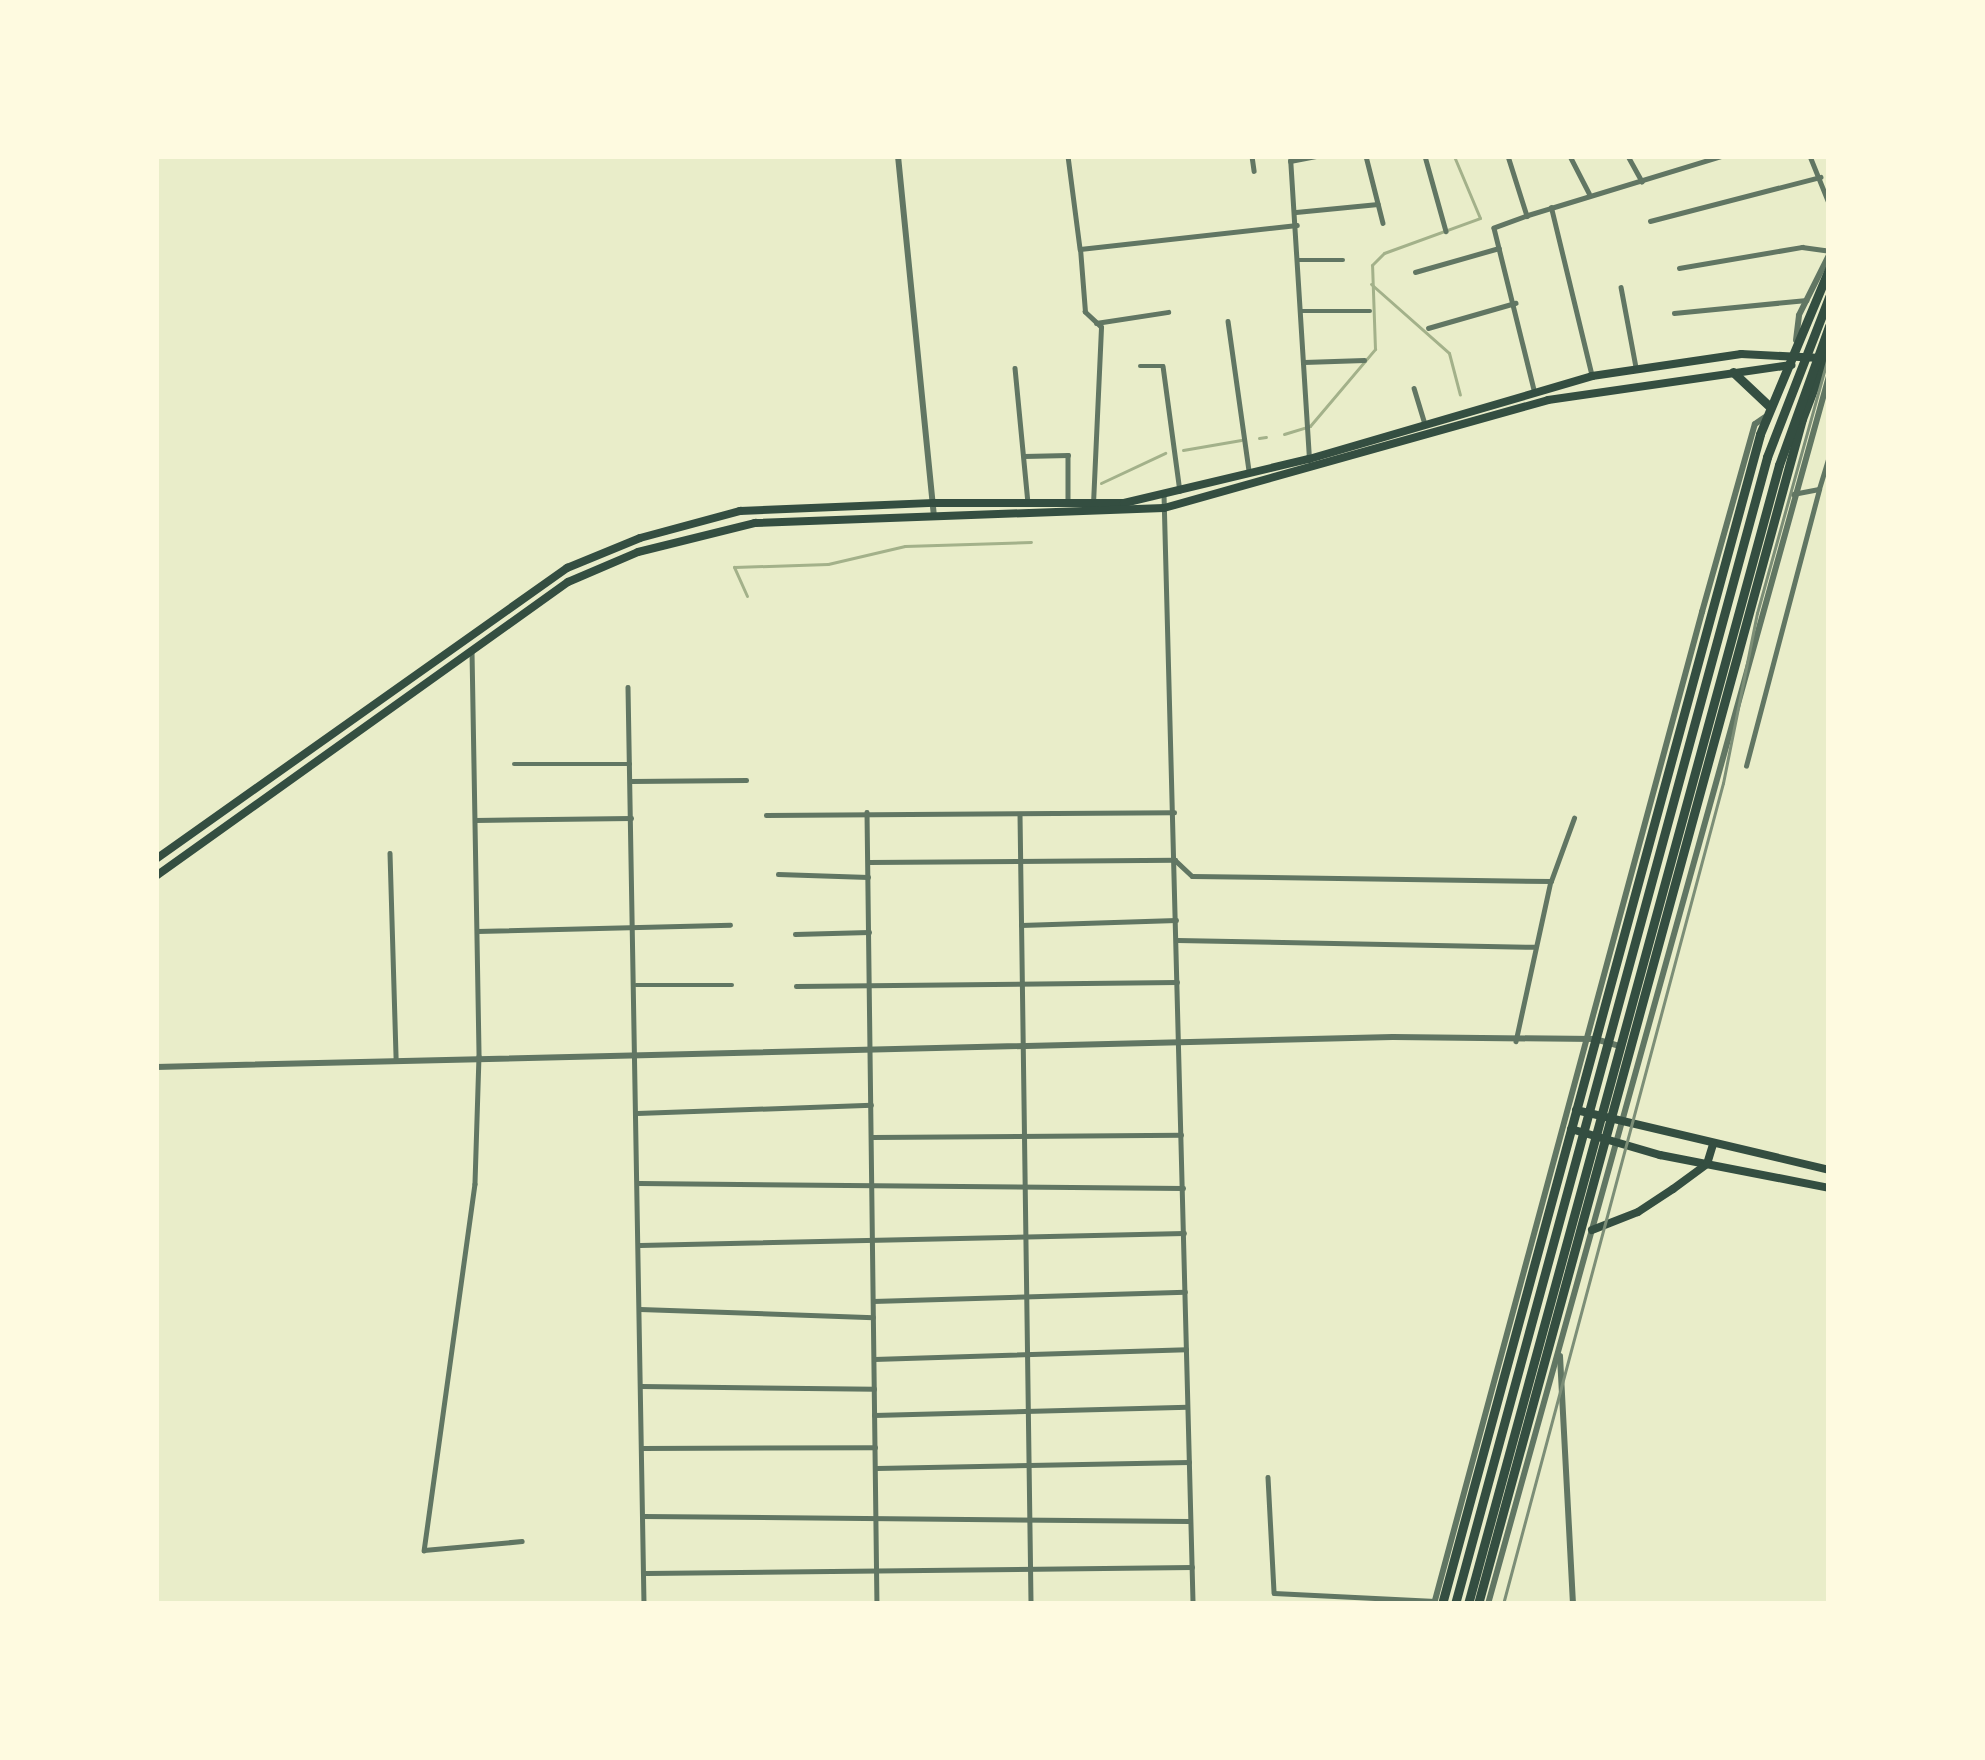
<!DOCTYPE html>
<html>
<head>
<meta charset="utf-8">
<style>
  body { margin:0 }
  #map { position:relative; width:1985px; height:1760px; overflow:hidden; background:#e9edc9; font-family:"PT Sans Narrow",sans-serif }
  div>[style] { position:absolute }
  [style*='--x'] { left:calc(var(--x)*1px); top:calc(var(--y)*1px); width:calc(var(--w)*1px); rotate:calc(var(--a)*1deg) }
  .stream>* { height:3px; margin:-1.5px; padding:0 1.5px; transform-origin:1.5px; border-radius:1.5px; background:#a3b18a }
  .minor>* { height:4.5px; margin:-2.25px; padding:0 2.25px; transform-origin:2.25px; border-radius:2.25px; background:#617663 }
  .tertiary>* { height:6px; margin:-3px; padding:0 3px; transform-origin:3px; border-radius:3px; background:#617663 }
  .secondary>* { height:8px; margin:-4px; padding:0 4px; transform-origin:4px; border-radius:4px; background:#344e41 }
  .trunk>* { height:9px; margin:-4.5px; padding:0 4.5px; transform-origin:4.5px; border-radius:4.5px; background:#344e41 }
  .motorway>* { height:9px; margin:-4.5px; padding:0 4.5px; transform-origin:4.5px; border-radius:4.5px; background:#344e41 }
  .rail>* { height:3px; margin:-1.5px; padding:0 1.5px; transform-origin:1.5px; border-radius:1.5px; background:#7c8e77 }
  span { translate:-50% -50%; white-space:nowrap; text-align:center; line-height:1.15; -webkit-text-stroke:9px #fefae0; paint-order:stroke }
  .frame { position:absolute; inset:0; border:159px solid #fefae0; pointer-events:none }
</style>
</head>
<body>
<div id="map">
  <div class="stream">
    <i style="--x:1371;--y:284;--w:104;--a:41.5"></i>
    <i style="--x:1449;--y:353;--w:43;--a:75.3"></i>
    <i style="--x:1284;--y:434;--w:27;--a:-17"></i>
    <i style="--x:1310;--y:426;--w:101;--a:-49.8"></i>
    <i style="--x:1375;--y:349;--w:84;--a:-92"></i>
    <i style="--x:1372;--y:265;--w:17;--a:-45"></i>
    <i style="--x:1384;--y:253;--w:102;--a:-20"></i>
    <i style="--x:1480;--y:218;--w:67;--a:-112.8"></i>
    <i style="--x:1259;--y:438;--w:7;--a:-8"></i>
    <i style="--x:1183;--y:450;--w:59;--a:-9.8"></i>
    <i style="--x:1101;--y:483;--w:71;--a:-25.1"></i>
    <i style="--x:747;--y:596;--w:32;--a:-114"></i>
    <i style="--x:734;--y:567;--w:94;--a:-1.8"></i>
    <i style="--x:828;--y:564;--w:79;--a:-13.2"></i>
    <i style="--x:905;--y:546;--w:126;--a:-1.8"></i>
  </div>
  <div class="minor">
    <i style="--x:1068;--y:156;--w:94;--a:82.6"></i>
    <i style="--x:1252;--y:156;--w:15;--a:82"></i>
    <i style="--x:1366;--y:156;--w:69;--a:75.8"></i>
    <i style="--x:1425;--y:156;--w:78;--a:74.4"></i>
    <i style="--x:1508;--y:156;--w:63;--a:72.4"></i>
    <i style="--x:1527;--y:216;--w:35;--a:160"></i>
    <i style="--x:1494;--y:228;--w:167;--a:76.1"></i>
    <i style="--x:1570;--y:156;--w:42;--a:62.8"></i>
    <i style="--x:1628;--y:156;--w:29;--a:61"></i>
    <i style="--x:1810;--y:156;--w:51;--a:68"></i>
    <i style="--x:1296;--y:212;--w:82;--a:-5.6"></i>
    <i style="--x:1528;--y:215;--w:24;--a:-17"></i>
    <i style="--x:1650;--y:221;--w:176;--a:-14.5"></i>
    <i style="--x:1299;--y:260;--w:44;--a:0"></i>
    <i style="--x:1679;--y:268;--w:125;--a:-9.7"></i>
    <i style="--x:1802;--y:247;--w:27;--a:8"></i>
    <i style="--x:1415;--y:272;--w:87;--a:-15.9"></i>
    <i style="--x:1621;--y:287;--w:81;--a:79.4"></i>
    <i style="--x:1301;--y:311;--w:69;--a:0"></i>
    <i style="--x:1674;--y:313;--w:133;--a:-5.6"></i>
    <i style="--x:1228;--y:321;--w:150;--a:82"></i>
    <i style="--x:1096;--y:323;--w:73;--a:-8.7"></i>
    <i style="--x:1428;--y:328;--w:91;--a:-16"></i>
    <i style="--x:1304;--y:362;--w:60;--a:-1.9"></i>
    <i style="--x:1140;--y:366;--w:23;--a:0"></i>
    <i style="--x:1163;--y:366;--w:126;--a:82.3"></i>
    <i style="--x:1015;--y:368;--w:135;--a:84.5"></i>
    <i style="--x:1591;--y:373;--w:170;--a:-103.6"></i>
    <i style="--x:1551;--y:208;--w:178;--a:-17"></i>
    <i style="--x:1414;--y:388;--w:37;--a:73"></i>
    <i style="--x:1024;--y:456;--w:44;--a:-1.3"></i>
    <i style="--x:1068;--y:455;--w:46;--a:90"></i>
    <i style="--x:1309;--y:459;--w:299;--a:-93.6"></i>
    <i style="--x:1290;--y:161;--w:26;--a:-11"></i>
    <i style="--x:1164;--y:494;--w:1110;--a:88.5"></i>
    <i style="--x:1793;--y:494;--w:26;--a:-11"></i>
    <i style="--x:1819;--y:489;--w:34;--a:-73"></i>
    <i style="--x:1093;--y:504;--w:177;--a:-87.4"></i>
    <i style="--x:1101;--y:327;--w:22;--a:-137"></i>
    <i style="--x:1085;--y:312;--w:63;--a:-94.5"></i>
    <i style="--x:1080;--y:249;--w:218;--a:-6.3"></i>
    <i style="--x:472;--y:651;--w:405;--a:89"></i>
    <i style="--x:479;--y:1056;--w:128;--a:91.8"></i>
    <i style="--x:475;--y:1184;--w:370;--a:97.9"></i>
    <i style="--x:424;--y:1550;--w:98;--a:-5.2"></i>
    <i style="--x:628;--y:687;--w:917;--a:89"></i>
    <i style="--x:514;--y:764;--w:116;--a:0"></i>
    <i style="--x:1746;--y:766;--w:286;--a:-75.2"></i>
    <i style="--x:631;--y:781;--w:115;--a:-0.5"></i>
    <i style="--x:867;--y:812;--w:792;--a:89.28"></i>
    <i style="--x:1020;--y:814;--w:790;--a:89.2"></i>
    <i style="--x:766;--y:815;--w:408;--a:-0.4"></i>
    <i style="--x:475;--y:820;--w:156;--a:-0.7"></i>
    <i style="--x:390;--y:853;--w:205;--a:88.3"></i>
    <i style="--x:868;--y:862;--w:307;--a:-0.4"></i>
    <i style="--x:1175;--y:860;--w:23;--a:43"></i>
    <i style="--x:1192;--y:876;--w:359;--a:0.8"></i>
    <i style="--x:1551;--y:881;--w:164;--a:102.3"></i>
    <i style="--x:778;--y:874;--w:90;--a:1.9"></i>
    <i style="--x:1551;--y:881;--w:67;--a:-69.9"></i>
    <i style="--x:1021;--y:925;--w:155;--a:-1.8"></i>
    <i style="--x:477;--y:931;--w:253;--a:-1.4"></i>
    <i style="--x:795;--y:934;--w:74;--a:-1.5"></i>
    <i style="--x:1177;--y:940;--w:357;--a:1.1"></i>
    <i style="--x:636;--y:985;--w:96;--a:0"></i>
    <i style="--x:796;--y:986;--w:381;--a:-0.6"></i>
    <i style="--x:637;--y:1113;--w:234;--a:-2"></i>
    <i style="--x:872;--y:1137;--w:309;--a:-0.4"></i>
    <i style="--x:639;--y:1183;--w:544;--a:0.53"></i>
    <i style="--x:640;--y:1245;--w:544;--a:-1.26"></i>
    <i style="--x:873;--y:1301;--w:312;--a:-1.7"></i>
    <i style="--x:640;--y:1309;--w:233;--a:2"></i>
    <i style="--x:874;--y:1359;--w:312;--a:-1.8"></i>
    <i style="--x:641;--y:1386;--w:233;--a:0.7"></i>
    <i style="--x:874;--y:1415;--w:313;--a:-1.5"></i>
    <i style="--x:642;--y:1448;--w:233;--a:-0.2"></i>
    <i style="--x:877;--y:1468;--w:312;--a:-1.1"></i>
    <i style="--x:1268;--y:1477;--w:116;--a:87"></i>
    <i style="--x:1274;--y:1593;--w:161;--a:2.8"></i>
    <i style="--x:643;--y:1516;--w:546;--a:0.52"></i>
    <i style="--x:646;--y:1573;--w:546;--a:-0.63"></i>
  </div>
  <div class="tertiary">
    <i style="--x:898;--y:156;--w:362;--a:84.3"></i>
    <i style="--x:1796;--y:340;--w:25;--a:-83"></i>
    <i style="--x:1799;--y:315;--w:67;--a:-63.4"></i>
    <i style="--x:156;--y:1067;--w:1237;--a:-1.39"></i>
    <i style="--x:1393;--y:1037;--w:202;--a:0.6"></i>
    <i style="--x:1595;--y:1039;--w:26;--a:16"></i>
    <i style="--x:1560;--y:1356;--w:248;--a:87"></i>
    <i style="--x:1434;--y:1604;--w:1028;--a:-74.88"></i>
    <i style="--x:1702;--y:612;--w:195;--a:-74.3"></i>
    <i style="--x:1755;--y:424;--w:12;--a:-35"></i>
    <i style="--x:1488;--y:1604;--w:1274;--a:-74.48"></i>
  </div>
  <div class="secondary">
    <i style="--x:156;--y:859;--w:504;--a:-35.3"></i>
    <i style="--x:567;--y:568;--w:79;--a:-22.3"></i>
    <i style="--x:640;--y:538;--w:104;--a:-15.1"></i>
    <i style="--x:740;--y:511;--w:194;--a:-2.4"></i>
    <i style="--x:934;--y:503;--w:190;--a:0"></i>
    <i style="--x:1124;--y:503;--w:190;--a:-13.4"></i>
    <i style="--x:1309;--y:459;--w:295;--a:-16.3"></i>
    <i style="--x:1592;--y:376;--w:151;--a:-8.4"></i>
    <i style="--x:1741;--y:354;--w:80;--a:2.9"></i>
    <i style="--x:156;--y:876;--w:506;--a:-35.51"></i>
    <i style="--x:568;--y:582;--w:76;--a:-23.2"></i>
    <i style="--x:638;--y:552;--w:121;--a:-13.9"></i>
    <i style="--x:755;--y:523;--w:409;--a:-2.1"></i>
    <i style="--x:1164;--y:508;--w:399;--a:-15.7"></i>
    <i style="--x:1548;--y:400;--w:246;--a:-8.2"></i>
    <i style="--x:1576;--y:1110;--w:260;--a:13.3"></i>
    <i style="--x:1571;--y:1129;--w:93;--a:16.3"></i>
    <i style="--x:1660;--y:1155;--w:172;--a:11"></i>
    <i style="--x:1592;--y:1230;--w:49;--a:-21.4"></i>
    <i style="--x:1638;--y:1212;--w:42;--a:-33.3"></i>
    <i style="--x:1673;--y:1189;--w:42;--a:-36.3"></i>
    <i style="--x:1707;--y:1164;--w:21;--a:-73"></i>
  </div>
  <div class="trunk">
    <i style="--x:1733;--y:372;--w:50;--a:43.4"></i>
    <i style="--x:1442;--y:1604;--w:1212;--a:-74.79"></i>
    <i style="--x:1760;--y:434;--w:179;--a:-67.3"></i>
    <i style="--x:1478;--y:1604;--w:1228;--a:-74.71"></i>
    <i style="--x:1802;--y:419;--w:76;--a:-69.2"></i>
  </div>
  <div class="motorway">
    <i style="--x:1455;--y:1604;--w:1189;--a:-74.78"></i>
    <i style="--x:1767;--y:457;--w:172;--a:-68.8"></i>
    <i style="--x:1468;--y:1604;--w:1181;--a:-74.73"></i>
    <i style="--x:1779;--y:465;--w:148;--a:-70.2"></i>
  </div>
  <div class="rail">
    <i style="--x:1503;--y:1604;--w:850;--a:-75"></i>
    <i style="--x:1723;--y:783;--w:173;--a:-78.7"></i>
    <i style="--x:1757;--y:613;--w:270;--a:-74.5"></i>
  </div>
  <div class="frame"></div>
</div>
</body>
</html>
